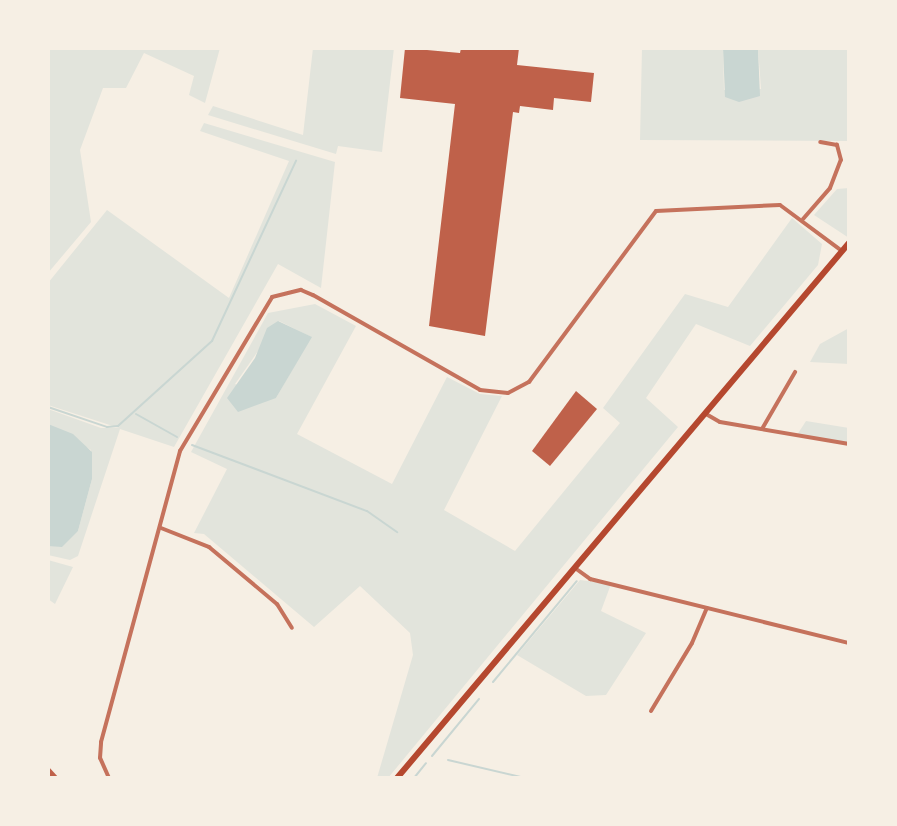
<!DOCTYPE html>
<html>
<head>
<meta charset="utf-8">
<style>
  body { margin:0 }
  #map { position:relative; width:897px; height:826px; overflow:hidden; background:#f6efe4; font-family:Rubik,sans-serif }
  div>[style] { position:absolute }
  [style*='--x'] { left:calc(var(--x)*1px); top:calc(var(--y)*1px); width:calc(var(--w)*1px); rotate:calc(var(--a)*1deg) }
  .green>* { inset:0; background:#e2e4dc }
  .water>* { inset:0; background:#c9d6d2 }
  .stream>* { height:2px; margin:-1px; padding:0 1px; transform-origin:1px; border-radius:1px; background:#c9d6d2 }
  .building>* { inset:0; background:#bf614a }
  .minor>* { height:4px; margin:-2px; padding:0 2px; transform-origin:2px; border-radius:2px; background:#c5725c }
  .primary>* { height:6px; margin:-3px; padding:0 3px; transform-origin:3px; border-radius:3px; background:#b5482f }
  span { translate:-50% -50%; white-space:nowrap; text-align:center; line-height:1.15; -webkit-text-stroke:8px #f6efe4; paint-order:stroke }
  .frame { position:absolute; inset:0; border:50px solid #f6efe4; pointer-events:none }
</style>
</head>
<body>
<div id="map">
  <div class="green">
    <i style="clip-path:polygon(48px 48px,220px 48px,205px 103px,189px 95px,194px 76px,144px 53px,126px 88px,103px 88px,80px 150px,91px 222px,48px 273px)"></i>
    <i style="clip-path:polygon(313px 48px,394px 48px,382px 152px,338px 146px,336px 154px,208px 115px,213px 106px,303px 135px)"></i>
    <i style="clip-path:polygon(642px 48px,723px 48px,724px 90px,761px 89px,758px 48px,849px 48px,849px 141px,640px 140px)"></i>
    <i style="clip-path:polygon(204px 123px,335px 162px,321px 288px,278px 264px,174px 447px,120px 429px,78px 556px,70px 560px,48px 555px,48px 546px,78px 531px,92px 479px,91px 450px,48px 424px,48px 409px,101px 428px,119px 428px,48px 405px,48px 283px,107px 210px,229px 298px,289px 161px,200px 131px)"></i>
    <i style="clip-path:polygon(849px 188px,849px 238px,814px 215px,837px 189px)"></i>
    <i style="clip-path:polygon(evenodd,792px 218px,822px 244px,818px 265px,750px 346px,696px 324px,646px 398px,678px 427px,388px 778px,377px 778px,413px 655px,410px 633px,360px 586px,314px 627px,204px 534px,194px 533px,227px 469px,191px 452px,268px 313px,315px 304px,356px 326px,297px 434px,392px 484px,447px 377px,480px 394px,502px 396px,444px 510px,515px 551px,620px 423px,603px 408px,685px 294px,728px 307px,792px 218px,279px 321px,311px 337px,276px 398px,235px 384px,279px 321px)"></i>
    <i style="clip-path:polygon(849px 328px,849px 364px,810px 362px,820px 344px)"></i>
    <i style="clip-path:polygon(806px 421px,849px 428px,849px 444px,797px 435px)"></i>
    <i style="clip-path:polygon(48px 560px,73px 567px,55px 604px,48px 599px)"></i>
    <i style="clip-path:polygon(580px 580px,611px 584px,601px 611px,646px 633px,606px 695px,586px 696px,517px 655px)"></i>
  </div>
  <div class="water">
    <i style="clip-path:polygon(723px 48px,758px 48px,760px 96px,739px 102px,725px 97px)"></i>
    <i style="clip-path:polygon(278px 321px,312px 337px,276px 398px,238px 412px,227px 398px,255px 358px,267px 328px)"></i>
    <i style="clip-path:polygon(48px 424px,73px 434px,92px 452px,92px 479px,78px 531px,62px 547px,48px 546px)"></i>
  </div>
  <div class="stream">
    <i style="--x:48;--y:407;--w:62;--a:18.7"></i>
    <i style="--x:107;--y:427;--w:11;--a:-5"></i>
    <i style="--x:118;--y:426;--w:127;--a:-42.1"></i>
    <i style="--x:212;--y:341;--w:199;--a:-65"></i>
    <i style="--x:136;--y:414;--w:47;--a:29.3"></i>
    <i style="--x:192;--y:445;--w:187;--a:20.7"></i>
    <i style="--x:367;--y:511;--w:37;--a:35"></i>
    <i style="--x:493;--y:682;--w:131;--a:-50.3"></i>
    <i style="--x:432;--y:756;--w:74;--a:-50.5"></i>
    <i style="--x:448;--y:760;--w:79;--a:13.2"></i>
    <i style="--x:414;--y:778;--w:19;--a:-51"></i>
  </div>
  <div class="building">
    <i style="clip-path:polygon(405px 48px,460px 53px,461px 48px,519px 48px,517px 65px,594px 73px,591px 102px,554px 98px,553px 110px,520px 106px,519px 113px,513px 112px,485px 336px,429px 326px,455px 104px,400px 98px)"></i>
    <i style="clip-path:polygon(576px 391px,597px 409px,550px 466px,532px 451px)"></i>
    <i style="clip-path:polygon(48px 766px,59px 778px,48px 778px)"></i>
  </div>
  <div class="minor">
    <i style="--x:803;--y:219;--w:41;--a:-48.9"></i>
    <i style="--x:830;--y:188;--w:30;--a:-69"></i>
    <i style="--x:841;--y:160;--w:16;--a:-105"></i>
    <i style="--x:837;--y:145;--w:17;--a:-170"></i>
    <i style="--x:706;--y:414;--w:16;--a:30"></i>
    <i style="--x:720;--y:422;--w:131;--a:9.7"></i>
    <i style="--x:762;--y:429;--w:66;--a:-59.9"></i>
    <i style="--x:161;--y:528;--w:52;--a:21.6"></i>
    <i style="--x:209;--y:547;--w:89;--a:40"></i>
    <i style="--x:277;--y:604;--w:28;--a:58"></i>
    <i style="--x:575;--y:568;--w:19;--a:36"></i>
    <i style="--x:590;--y:579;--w:267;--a:13.9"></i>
    <i style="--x:651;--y:711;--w:79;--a:-58.9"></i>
    <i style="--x:692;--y:643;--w:38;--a:-67"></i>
    <i style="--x:109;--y:778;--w:22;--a:-114"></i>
    <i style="--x:100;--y:758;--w:16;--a:-86"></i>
    <i style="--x:101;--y:742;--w:302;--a:-74.8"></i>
    <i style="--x:180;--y:451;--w:179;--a:-59.1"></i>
    <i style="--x:272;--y:297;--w:30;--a:-14"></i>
    <i style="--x:301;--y:290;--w:13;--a:23"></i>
    <i style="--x:313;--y:295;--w:192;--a:29.6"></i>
    <i style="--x:480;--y:390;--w:28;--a:6"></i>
    <i style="--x:508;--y:393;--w:24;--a:-28"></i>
    <i style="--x:529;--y:382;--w:213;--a:-53.4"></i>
    <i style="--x:656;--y:211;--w:124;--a:-2.8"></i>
    <i style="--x:780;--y:205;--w:77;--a:36.6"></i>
  </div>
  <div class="primary">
    <i style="--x:397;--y:778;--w:700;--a:-49.81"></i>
  </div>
  <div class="frame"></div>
</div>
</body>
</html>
